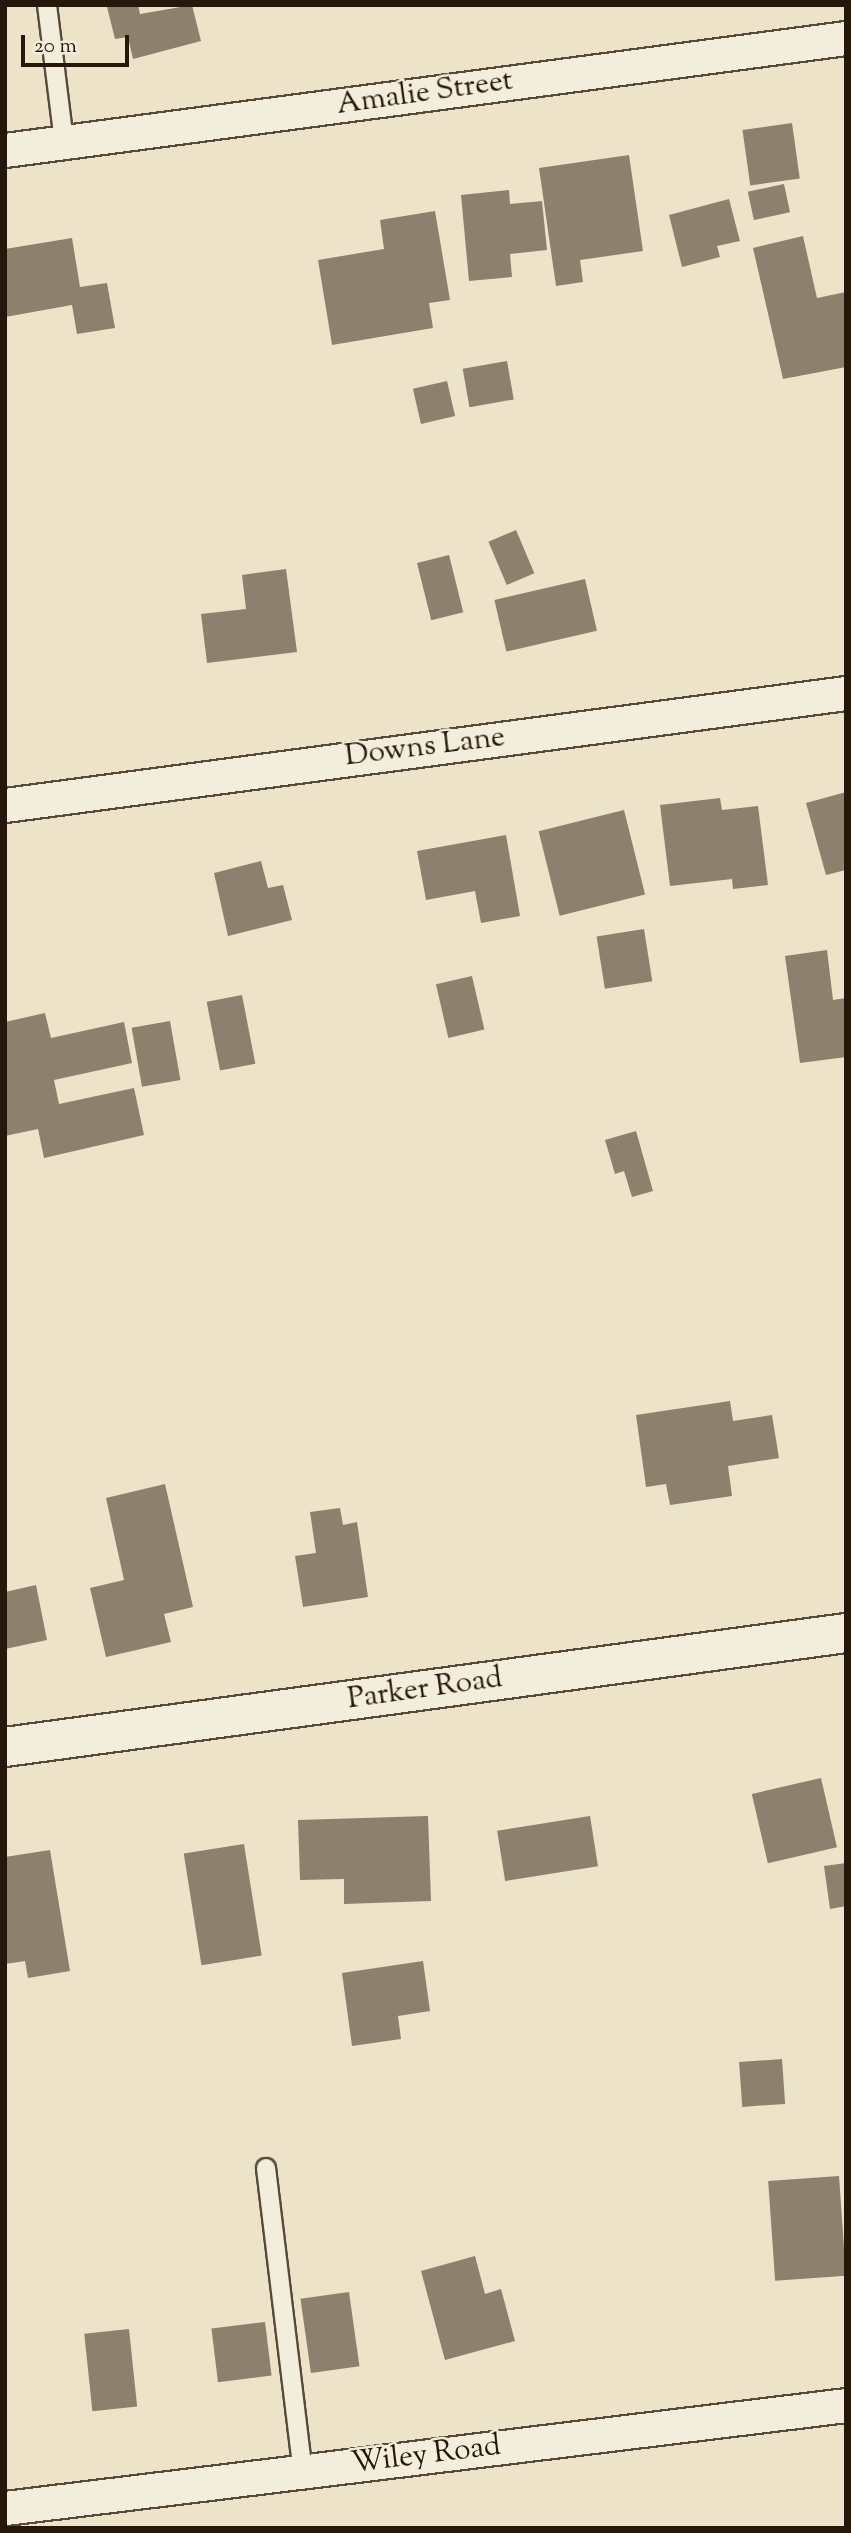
<!DOCTYPE html>
<html>
<head>
<meta charset="utf-8">
<style>
  body { margin:0 }
  #map { position:relative; width:851px; height:2533px; overflow:hidden; background:#ece3c9; font-family:"Sorts Mill Goudy",serif }
  div>[style] { position:absolute }
  [style*='--x'] { left:calc(var(--x)*1px); top:calc(var(--y)*1px); width:calc(var(--w)*1px); rotate:calc(var(--a)*1deg) }
  .building>* { inset:0; background:#8d816e; transform-origin:0 0 }
  .roads { filter:drop-shadow(2px 0 #584a3a) drop-shadow(-2px 0 #584a3a) drop-shadow(0 2px #584a3a) drop-shadow(0 -2px #584a3a) }
  .lane>* { height:18px; margin:-9px; padding:0 9px; transform-origin:9px; border-radius:9px; background:#f3eddc }
  .street>* { height:33px; margin:-16.5px; padding:0 16.5px; transform-origin:16.5px; border-radius:16.5px; background:#f3eddc }
  .secondary>* { height:38px; margin:-19px; padding:0 19px; transform-origin:19px; border-radius:19px; background:#f3eddc }
  span { translate:-50% -50%; white-space:nowrap; text-align:center; line-height:1.15; -webkit-text-stroke:5px #f3eddc; paint-order:stroke }
  .street-label { font-size:30px; color:#26170b }
  .frame { position:absolute; inset:0; border:7px solid #26170b; pointer-events:none }
  .scale { position:absolute; left:21px; top:35px; width:108px; height:32px; box-sizing:border-box; border:4px solid #26170b; border-top:0; padding-left:9px; font-size:21px; line-height:24px; white-space:nowrap; color:#26170b; -webkit-text-stroke:5px #f3eddc; paint-order:stroke }
</style>
</head>
<body>
<div id="map">
  <div class="building">
    <i style="clip-path:polygon(138px 5px,140px 14px,192px 5px,201px 41px,133px 59px,128px 37px,115px 39px,107px 7px)"></i>
    <i style="left:792px;top:123px;width:56px;height:50px;rotate:82deg"></i>
    <i style="clip-path:polygon(629px 155px,643px 251px,580px 260px,583px 282px,556px 286px,539px 168px)"></i>
    <i style="left:784px;top:184px;width:29px;height:37px;rotate:78deg"></i>
    <i style="clip-path:polygon(509px 190px,510px 204px,542px 201px,547px 250px,510px 254px,512px 277px,469px 281px,461px 195px)"></i>
    <i style="clip-path:polygon(729px 199px,740px 241px,717px 246px,720px 257px,682px 267px,669px 215px)"></i>
    <i style="clip-path:polygon(435px 211px,450px 300px,429px 303px,433px 328px,332px 345px,318px 260px,384px 249px,380px 220px)"></i>
    <i style="clip-path:polygon(803px 236px,817px 298px,846px 292px,846px 367px,783px 379px,753px 248px)"></i>
    <i style="clip-path:polygon(72px 238px,80px 287px,107px 283px,115px 328px,77px 334px,72px 305px,5px 317px,5px 249px)"></i>
    <i style="left:507px;top:361px;width:39px;height:45px;rotate:80deg"></i>
    <i style="left:447px;top:381px;width:36px;height:35px;rotate:77deg"></i>
    <i style="left:516px;top:530px;width:47px;height:30px;rotate:67deg"></i>
    <i style="left:449px;top:555px;width:59px;height:33px;rotate:76deg"></i>
    <i style="clip-path:polygon(286px 569px,297px 652px,207px 663px,201px 614px,246px 609px,242px 575px)"></i>
    <i style="left:585px;top:579px;width:53px;height:93px;rotate:77deg"></i>
    <i style="clip-path:polygon(846px 792px,846px 870px,826px 875px,806px 803px)"></i>
    <i style="clip-path:polygon(720px 798px,722px 810px,758px 806px,768px 885px,733px 889px,732px 879px,670px 886px,660px 805px)"></i>
    <i style="left:624px;top:810px;width:87px;height:88px;rotate:76deg"></i>
    <i style="clip-path:polygon(506px 835px,520px 916px,481px 923px,475px 891px,426px 900px,417px 851px)"></i>
    <i style="clip-path:polygon(261px 861px,268px 888px,283px 885px,292px 920px,228px 936px,214px 873px)"></i>
    <i style="left:644px;top:929px;width:53px;height:48px;rotate:81deg"></i>
    <i style="clip-path:polygon(827px 950px,833px 1000px,846px 998px,846px 1057px,800px 1063px,785px 956px)"></i>
    <i style="left:472px;top:976px;width:55px;height:37px;rotate:77deg"></i>
    <i style="left:242px;top:995px;width:70px;height:36px;rotate:79deg"></i>
    <i style="clip-path:polygon(45px 1013px,51px 1038px,124px 1022px,132px 1063px,54px 1080px,59px 1104px,134px 1088px,144px 1135px,44px 1158px,38px 1129px,5px 1136px,5px 1022px)"></i>
    <i style="left:170px;top:1021px;width:60px;height:39px;rotate:80deg"></i>
    <i style="clip-path:polygon(636px 1131px,653px 1191px,632px 1197px,624px 1171px,615px 1174px,605px 1140px)"></i>
    <i style="clip-path:polygon(730px 1401px,733px 1421px,772px 1415px,779px 1458px,728px 1466px,732px 1496px,670px 1505px,666px 1484px,646px 1487px,636px 1415px)"></i>
    <i style="clip-path:polygon(165px 1484px,193px 1607px,164px 1614px,171px 1642px,106px 1657px,90px 1588px,124px 1580px,106px 1498px)"></i>
    <i style="clip-path:polygon(340px 1508px,343px 1525px,357px 1522px,368px 1597px,303px 1607px,295px 1556px,316px 1553px,310px 1512px)"></i>
    <i style="clip-path:polygon(36px 1585px,47px 1640px,5px 1649px,5px 1592px)"></i>
    <i style="left:821px;top:1778px;width:71px;height:71px;rotate:77deg"></i>
    <i style="clip-path:polygon(428px 1816px,431px 1901px,344px 1904px,344px 1879px,300px 1880px,298px 1820px)"></i>
    <i style="left:590px;top:1816px;width:51px;height:94px;rotate:81deg"></i>
    <i style="left:244px;top:1844px;width:113px;height:61px;rotate:81deg"></i>
    <i style="clip-path:polygon(50px 1850px,70px 1971px,28px 1978px,25px 1961px,5px 1964px,5px 1857px)"></i>
    <i style="clip-path:polygon(846px 1863px,846px 1906px,830px 1909px,824px 1866px)"></i>
    <i style="clip-path:polygon(423px 1961px,430px 2011px,398px 2016px,401px 2039px,352px 2046px,342px 1973px)"></i>
    <i style="left:782px;top:2059px;width:45px;height:43px;rotate:86deg"></i>
    <i style="left:839px;top:2176px;width:100px;height:71px;rotate:86deg"></i>
    <i style="clip-path:polygon(475px 2256px,485px 2294px,501px 2289px,515px 2341px,445px 2360px,421px 2271px)"></i>
    <i style="left:349px;top:2292px;width:75px;height:49px;rotate:82deg"></i>
    <i style="left:265px;top:2322px;width:54px;height:54px;rotate:83deg"></i>
    <i style="left:129px;top:2329px;width:78px;height:45px;rotate:84deg"></i>
  </div>
  <div class="roads">
    <div class="lane">
      <i style="--x:47;--y:5;--w:138;--a:82.9"></i>
      <i style="--x:266;--y:2168;--w:306;--a:83.1"></i>
    </div>
    <div class="street">
      <i style="--x:5;--y:150;--w:848;--a:-7.59"></i>
      <i style="--x:5;--y:805;--w:848;--a:-7.59"></i>
      <i style="--x:5;--y:2508;--w:847;--a:-6.98"></i>
    </div>
    <div class="secondary">
      <i style="--x:5;--y:1747;--w:849;--a:-7.72"></i>
    </div>
  </div>
  <div class="street-label">
    <span style="left:425px;top:94px;rotate:-8deg">Amalie Street</span>
    <span style="left:425px;top:748px;rotate:-7deg">Downs Lane</span>
    <span style="left:425px;top:1690px;rotate:-8deg">Parker Road</span>
    <span style="left:426px;top:2456px;rotate:-7deg">Wiley Road</span>
  </div>
  <div class="frame"></div>
  <div class="scale">20 m</div>
</div>
</body>
</html>
